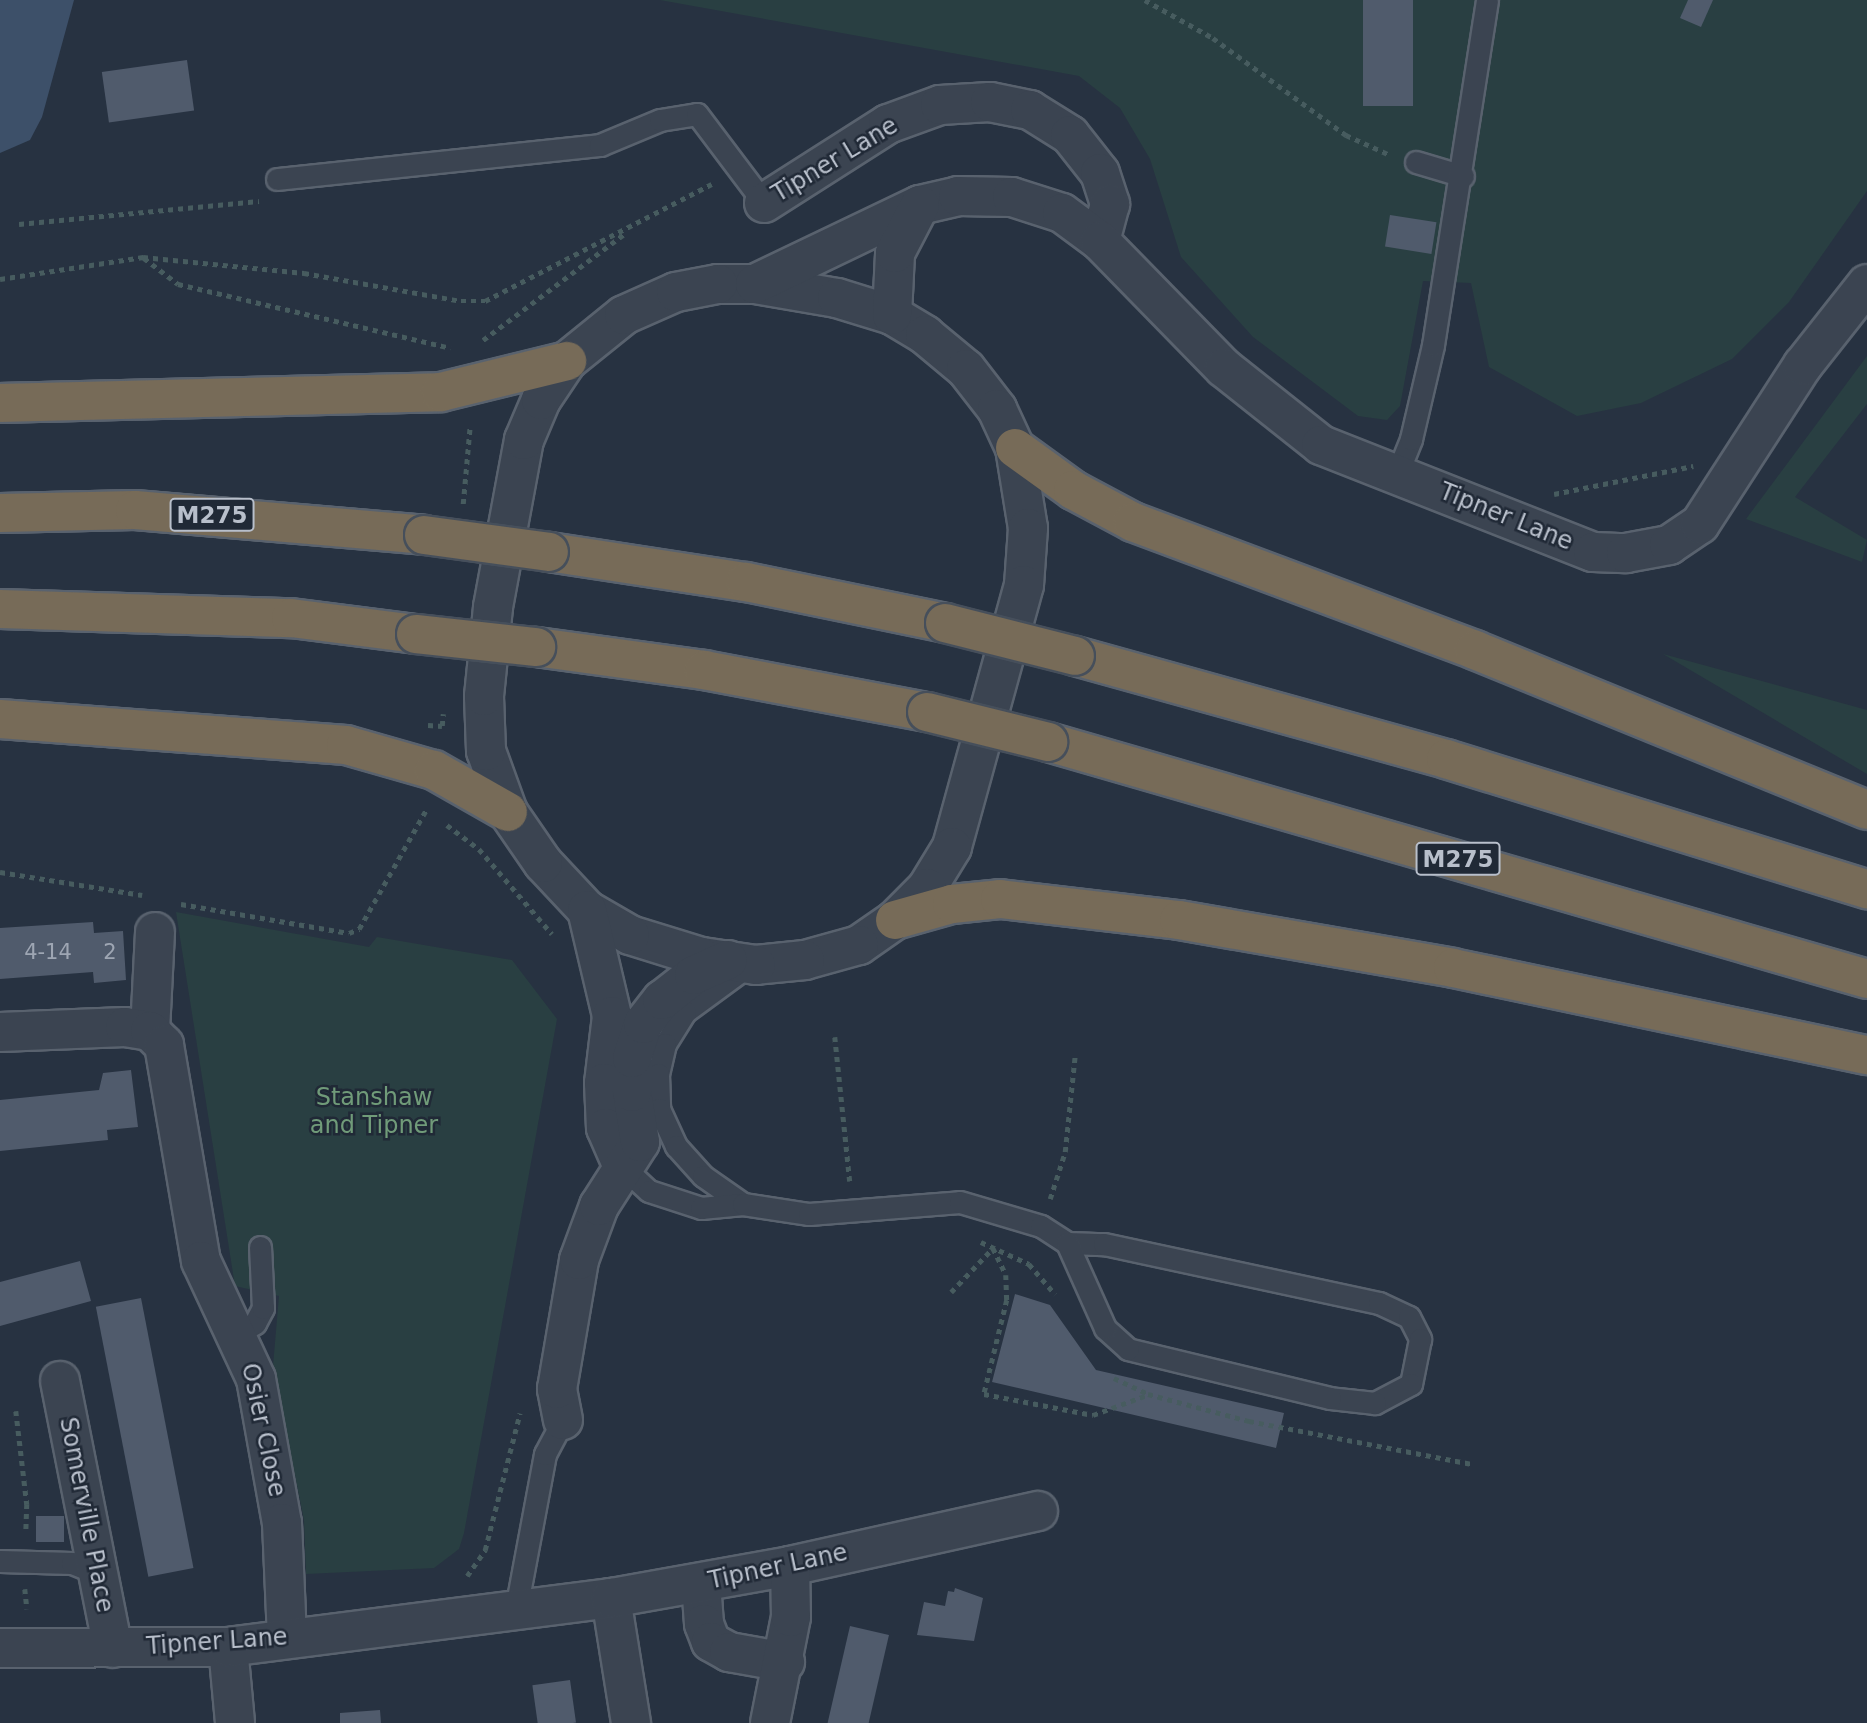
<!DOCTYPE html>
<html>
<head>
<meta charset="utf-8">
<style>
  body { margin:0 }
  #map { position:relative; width:1867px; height:1723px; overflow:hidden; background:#273241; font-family:"DejaVu Sans",sans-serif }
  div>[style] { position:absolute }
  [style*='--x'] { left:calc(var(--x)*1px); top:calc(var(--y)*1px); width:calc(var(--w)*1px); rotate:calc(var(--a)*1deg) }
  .green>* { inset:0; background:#293f42 }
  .water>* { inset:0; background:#3d5069 }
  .building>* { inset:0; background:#505b6c; transform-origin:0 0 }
  .path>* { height:4.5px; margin-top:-2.25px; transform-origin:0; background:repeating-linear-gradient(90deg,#475c5f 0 5px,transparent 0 10px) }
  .roads { filter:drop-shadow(2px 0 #59626e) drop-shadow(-2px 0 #59626e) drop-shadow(0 2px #59626e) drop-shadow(0 -2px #59626e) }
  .lane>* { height:21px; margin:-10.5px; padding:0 10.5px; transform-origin:10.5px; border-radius:10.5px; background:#3b4451 }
  .street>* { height:38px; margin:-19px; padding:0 19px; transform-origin:19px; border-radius:19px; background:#3b4451 }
  .highway>* { height:38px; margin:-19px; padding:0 19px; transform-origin:19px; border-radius:19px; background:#776b58 }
  .bridges { filter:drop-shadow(2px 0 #464f5b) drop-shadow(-2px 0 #464f5b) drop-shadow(0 2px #464f5b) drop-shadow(0 -2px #464f5b) }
  .highway-bridge>* { height:38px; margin:-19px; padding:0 19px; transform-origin:19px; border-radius:19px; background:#776b58 }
  span { translate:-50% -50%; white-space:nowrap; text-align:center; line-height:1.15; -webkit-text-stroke:5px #202936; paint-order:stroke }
  .number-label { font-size:21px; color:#9ea6b3 }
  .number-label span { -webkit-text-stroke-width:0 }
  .shield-label span { padding:2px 5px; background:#202936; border:2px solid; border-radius:5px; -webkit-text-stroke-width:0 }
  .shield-label { font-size:23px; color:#b8bfcb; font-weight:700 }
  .street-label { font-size:24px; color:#b8bfcb }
  .park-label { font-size:24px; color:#709b79 }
</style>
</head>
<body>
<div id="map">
  <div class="green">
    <i style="clip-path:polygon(660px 0,1867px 0,1867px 191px,1789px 302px,1732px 359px,1641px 403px,1577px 416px,1489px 367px,1471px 283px,1423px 281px,1400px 406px,1387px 420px,1358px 416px,1253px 337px,1181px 257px,1150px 159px,1120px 108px,1079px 76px)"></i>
    <i style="clip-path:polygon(1867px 356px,1867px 404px,1795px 497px,1867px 540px,1862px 562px,1746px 519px)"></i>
    <i style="clip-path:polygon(1663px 654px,1867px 710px,1867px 774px)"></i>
    <i style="clip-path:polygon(176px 912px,369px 947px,377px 937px,512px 960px,557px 1019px,464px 1533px,459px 1549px,434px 1568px,306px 1574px,304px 1520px,273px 1366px,279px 1296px,235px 1286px)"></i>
  </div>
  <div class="water">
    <i style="clip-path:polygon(0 0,74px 0,42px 117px,30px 140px,0 153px)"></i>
  </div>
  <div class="building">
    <i style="left:1363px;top:0;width:50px;height:106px"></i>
    <i style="clip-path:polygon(1688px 0,1713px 0,1701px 27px,1680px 18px)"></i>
    <i style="left:187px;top:60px;width:51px;height:86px;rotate:82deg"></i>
    <i style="left:1390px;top:215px;width:47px;height:32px;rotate:9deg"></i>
    <i style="clip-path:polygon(93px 922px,94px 933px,123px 931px,126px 980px,94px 983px,93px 972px,0 979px,0 928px)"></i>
    <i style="clip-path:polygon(131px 1070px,138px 1127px,107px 1130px,108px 1140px,0 1151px,0 1100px,99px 1090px,103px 1073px)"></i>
    <i style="clip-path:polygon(80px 1261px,91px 1301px,0 1326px,0 1282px)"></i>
    <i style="clip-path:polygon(1015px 1294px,1050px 1305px,1096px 1370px,1284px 1413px,1276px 1448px,992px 1382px)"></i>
    <i style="left:141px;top:1298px;width:275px;height:46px;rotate:79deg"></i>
    <i style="left:36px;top:1516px;width:28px;height:26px"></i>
    <i style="clip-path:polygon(955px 1588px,983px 1598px,974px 1641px,917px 1635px,924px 1602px,945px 1606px,948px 1591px,954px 1592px)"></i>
    <i style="left:850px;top:1626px;width:40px;height:100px;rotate:13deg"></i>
    <i style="left:570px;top:1680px;width:43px;height:38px;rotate:82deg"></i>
    <i style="clip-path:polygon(380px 1710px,381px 1723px,340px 1723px,340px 1713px)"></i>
  </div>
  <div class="path">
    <i style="--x:1145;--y:0;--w:78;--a:29.2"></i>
    <i style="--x:1213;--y:38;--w:165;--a:36.1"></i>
    <i style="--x:1346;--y:135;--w:46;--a:24.3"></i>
    <i style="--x:19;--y:224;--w:241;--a:-5.5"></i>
    <i style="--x:144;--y:258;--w:43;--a:37.4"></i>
    <i style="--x:178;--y:284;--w:280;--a:13.2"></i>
    <i style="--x:0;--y:279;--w:145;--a:-8.7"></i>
    <i style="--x:143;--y:257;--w:162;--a:5.7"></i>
    <i style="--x:304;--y:273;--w:159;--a:10.1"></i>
    <i style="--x:461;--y:301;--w:24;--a:0"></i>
    <i style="--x:485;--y:301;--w:255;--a:-27.3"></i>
    <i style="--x:483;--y:340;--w:176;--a:-36.9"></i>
    <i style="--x:1554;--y:494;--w:142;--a:-11.4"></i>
    <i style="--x:463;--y:504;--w:79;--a:-84.9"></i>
    <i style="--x:428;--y:725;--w:14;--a:4"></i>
    <i style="--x:442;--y:726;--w:12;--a:-85"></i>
    <i style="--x:447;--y:825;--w:40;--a:37"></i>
    <i style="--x:479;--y:849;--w:112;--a:49.3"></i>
    <i style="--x:0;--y:872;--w:144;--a:9.2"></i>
    <i style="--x:181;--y:904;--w:170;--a:9.8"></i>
    <i style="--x:349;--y:933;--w:11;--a:-22"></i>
    <i style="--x:359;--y:929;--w:137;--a:-60.6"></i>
    <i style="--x:835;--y:1037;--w:145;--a:84.1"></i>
    <i style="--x:1050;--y:1199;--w:49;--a:-72.3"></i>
    <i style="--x:1065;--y:1152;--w:97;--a:-84.1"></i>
    <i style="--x:981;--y:1242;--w:53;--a:24.6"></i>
    <i style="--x:1029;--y:1264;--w:40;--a:49"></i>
    <i style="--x:951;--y:1292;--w:61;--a:-46.3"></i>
    <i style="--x:993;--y:1248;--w:30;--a:64"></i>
    <i style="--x:1006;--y:1275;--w:25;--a:88"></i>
    <i style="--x:1007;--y:1300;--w:97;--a:103.7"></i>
    <i style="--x:984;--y:1394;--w:111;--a:10.9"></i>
    <i style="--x:1093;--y:1415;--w:58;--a:-20.3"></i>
    <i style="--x:1114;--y:1378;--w:38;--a:25"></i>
    <i style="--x:1148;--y:1394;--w:105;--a:15"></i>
    <i style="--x:1249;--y:1421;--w:227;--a:10.9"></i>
    <i style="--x:16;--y:1411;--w:94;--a:83.3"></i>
    <i style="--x:27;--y:1504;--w:28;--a:92"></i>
    <i style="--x:467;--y:1576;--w:32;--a:-55"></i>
    <i style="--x:485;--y:1550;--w:141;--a:-75.7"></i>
    <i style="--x:25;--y:1589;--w:20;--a:84"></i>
  </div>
  <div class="roads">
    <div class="lane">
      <i style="--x:1416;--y:162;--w:49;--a:16.6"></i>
      <i style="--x:277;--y:179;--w:325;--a:-6"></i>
      <i style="--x:600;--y:145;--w:65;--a:-22.6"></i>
      <i style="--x:660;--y:120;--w:37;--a:-9"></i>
      <i style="--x:697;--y:114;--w:111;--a:53"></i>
      <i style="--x:1397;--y:474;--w:38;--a:-68"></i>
      <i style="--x:1411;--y:439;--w:97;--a:-76.8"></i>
      <i style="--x:1433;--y:345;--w:349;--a:-81.1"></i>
      <i style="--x:738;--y:973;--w:66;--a:143.7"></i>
      <i style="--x:685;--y:1012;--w:38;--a:122"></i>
      <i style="--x:665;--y:1044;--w:31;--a:103"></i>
      <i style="--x:658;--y:1074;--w:35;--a:88"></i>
      <i style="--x:659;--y:1109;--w:41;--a:65.3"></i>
      <i style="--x:676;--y:1146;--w:40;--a:48"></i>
      <i style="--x:703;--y:1176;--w:49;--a:35"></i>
      <i style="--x:623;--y:1167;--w:35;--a:43"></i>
      <i style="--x:649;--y:1191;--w:55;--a:18.1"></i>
      <i style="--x:701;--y:1208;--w:42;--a:-5.4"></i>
      <i style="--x:743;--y:1204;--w:67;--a:8.6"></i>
      <i style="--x:809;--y:1214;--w:151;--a:-4.5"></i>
      <i style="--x:960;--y:1202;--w:84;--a:16.5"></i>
      <i style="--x:1041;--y:1226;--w:31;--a:33"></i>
      <i style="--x:1067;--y:1243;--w:37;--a:2"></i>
      <i style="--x:1104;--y:1244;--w:281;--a:12.1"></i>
      <i style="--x:1379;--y:1303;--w:33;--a:25"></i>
      <i style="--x:1409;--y:1317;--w:25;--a:63"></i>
      <i style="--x:1420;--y:1339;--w:46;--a:101.3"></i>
      <i style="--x:1411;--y:1384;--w:41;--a:152.2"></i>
      <i style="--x:1375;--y:1403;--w:45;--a:-173.7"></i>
      <i style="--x:1330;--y:1398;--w:208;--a:-166.4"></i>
      <i style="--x:1128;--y:1349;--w:31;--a:-138"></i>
      <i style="--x:1105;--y:1328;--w:93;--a:-114.1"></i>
      <i style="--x:237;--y:1334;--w:21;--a:-31"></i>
      <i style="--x:255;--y:1323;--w:17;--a:-62"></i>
      <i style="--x:263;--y:1308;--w:61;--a:-92.8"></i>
      <i style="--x:0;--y:1561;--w:72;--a:1.6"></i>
      <i style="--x:72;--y:1563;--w:29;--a:22"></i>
      <i style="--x:516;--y:1609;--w:158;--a:-79.4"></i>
      <i style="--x:545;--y:1454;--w:38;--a:-62"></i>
    </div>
    <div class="street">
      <i style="--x:764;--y:203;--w:147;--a:-32.5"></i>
      <i style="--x:888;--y:124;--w:55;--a:-20.1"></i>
      <i style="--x:940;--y:105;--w:50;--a:-3.4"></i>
      <i style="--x:990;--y:102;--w:41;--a:11.3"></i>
      <i style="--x:1030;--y:110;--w:47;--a:32"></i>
      <i style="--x:1070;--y:135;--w:48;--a:51.7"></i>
      <i style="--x:1100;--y:173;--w:33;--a:72"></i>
      <i style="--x:1110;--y:204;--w:38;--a:105"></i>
      <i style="--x:718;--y:284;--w:37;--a:0"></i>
      <i style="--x:755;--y:284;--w:83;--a:9.7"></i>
      <i style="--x:837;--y:298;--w:58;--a:17.2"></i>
      <i style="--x:892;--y:315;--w:39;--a:31"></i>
      <i style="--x:925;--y:335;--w:53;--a:39.7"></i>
      <i style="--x:966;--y:369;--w:51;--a:52.2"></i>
      <i style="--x:997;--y:409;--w:43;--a:65.2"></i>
      <i style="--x:1015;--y:448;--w:81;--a:80.8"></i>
      <i style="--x:1028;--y:528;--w:57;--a:94"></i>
      <i style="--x:1024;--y:585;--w:272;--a:105.4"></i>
      <i style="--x:952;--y:847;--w:48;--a:121.4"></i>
      <i style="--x:927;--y:888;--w:45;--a:135"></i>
      <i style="--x:895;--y:920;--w:44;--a:145.2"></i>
      <i style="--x:859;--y:945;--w:56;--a:164.5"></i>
      <i style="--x:805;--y:960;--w:49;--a:174.2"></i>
      <i style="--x:756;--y:965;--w:56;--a:-171.7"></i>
      <i style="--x:701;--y:957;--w:74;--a:-162.8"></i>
      <i style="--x:630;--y:935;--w:50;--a:-149.8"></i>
      <i style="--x:587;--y:910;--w:64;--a:-133.1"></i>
      <i style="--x:543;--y:863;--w:62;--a:-124.5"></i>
      <i style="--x:508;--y:812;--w:65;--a:-109.8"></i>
      <i style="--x:486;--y:751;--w:55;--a:-92.1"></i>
      <i style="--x:484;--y:696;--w:89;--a:-84.2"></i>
      <i style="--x:493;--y:607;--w:170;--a:-79.5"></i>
      <i style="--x:524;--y:440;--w:43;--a:-67"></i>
      <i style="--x:541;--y:400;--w:47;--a:-56.3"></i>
      <i style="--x:567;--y:361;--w:73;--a:-38.9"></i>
      <i style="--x:624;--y:315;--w:57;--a:-23.9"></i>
      <i style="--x:676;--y:292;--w:43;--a:-10.8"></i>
      <i style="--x:755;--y:284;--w:183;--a:-25.6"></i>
      <i style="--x:920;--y:205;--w:39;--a:-13"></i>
      <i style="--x:958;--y:196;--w:54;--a:1.1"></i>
      <i style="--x:1012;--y:197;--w:52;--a:17.7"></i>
      <i style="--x:1062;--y:213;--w:47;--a:36.4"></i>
      <i style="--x:1100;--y:241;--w:177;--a:45.7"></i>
      <i style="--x:1224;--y:368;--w:124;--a:38.4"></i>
      <i style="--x:1321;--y:445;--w:292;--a:21.5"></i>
      <i style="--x:1593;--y:552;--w:33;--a:2"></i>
      <i style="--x:1626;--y:553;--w:44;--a:-10.5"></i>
      <i style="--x:1669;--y:545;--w:37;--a:-34"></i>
      <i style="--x:1700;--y:524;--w:189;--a:-57.1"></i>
      <i style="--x:1803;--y:365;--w:103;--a:-51.7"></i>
      <i style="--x:892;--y:315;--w:62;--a:-87.2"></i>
      <i style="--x:895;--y:253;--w:54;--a:-62.5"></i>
      <i style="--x:587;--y:910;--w:109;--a:76.7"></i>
      <i style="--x:612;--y:1016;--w:67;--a:96.8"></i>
      <i style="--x:604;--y:1083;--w:45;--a:87.5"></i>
      <i style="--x:606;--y:1128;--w:43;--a:66.4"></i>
      <i style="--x:150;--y:1031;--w:99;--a:-87.1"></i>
      <i style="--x:0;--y:1032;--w:125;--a:-2.3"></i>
      <i style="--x:125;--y:1027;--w:25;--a:9"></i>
      <i style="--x:150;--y:1031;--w:20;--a:45"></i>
      <i style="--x:164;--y:1045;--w:219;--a:80.3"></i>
      <i style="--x:201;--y:1261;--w:130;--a:65"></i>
      <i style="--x:256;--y:1379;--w:146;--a:79.8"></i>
      <i style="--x:282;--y:1523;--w:116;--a:87.5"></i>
      <i style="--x:60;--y:1381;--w:272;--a:78.8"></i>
      <i style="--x:563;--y:1420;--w:32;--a:-101"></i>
      <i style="--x:557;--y:1389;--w:131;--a:-80.3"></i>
      <i style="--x:579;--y:1260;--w:58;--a:-69.7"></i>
      <i style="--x:599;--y:1206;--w:76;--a:-57.4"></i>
      <i style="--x:640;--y:1142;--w:51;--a:-99.1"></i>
      <i style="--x:632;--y:1092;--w:34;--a:-90"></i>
      <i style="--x:632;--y:1058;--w:36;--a:-72"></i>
      <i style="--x:643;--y:1024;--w:31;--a:-52"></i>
      <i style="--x:662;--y:1000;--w:41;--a:-38"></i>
      <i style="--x:694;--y:975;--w:37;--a:-24"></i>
      <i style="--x:701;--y:1583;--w:41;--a:85.8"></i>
      <i style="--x:704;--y:1624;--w:19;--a:69"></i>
      <i style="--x:711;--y:1642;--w:21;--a:29"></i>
      <i style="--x:729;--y:1652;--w:57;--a:10.1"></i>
      <i style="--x:611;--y:1598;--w:127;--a:80.9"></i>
      <i style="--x:228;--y:1647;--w:76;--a:84.7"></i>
      <i style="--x:0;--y:1648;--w:228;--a:-0.3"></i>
      <i style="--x:228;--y:1647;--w:386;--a:-7.3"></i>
      <i style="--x:611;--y:1598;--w:182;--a:-10.1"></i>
      <i style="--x:790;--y:1566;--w:254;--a:-12.5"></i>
      <i style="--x:770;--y:1723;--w:108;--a:-78.8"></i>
      <i style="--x:791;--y:1617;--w:51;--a:-91.1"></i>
    </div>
    <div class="highway">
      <i style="--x:0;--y:403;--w:441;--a:-1.4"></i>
      <i style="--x:441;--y:392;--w:130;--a:-13.8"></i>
      <i style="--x:1015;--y:448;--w:72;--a:35.9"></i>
      <i style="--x:1073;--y:490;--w:68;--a:28.1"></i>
      <i style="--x:1133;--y:522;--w:365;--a:20.5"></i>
      <i style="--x:1475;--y:650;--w:423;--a:22.2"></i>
      <i style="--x:0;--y:513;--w:135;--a:-1.3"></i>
      <i style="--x:135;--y:510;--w:290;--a:4.9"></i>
      <i style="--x:549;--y:552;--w:199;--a:8.7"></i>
      <i style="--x:746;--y:582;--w:203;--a:11.6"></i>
      <i style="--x:0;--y:609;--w:291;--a:1.8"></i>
      <i style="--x:291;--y:618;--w:126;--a:7.3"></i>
      <i style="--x:536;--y:647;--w:170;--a:7.8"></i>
      <i style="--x:704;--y:670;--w:227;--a:10.7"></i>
      <i style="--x:1075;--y:656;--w:385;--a:15.5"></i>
      <i style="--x:1446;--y:759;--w:441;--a:17.2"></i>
      <i style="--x:0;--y:719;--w:347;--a:4.3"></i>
      <i style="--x:346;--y:745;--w:91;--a:15.9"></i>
      <i style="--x:434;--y:770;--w:85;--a:29.6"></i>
      <i style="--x:1048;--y:742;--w:853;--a:16.14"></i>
      <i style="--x:895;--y:920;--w:59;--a:-15.7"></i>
      <i style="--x:952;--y:904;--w:48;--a:-5.9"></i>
      <i style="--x:1000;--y:899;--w:180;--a:6.7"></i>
      <i style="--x:1179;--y:920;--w:278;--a:9.9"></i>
      <i style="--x:1453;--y:968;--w:423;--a:11.9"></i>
    </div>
  </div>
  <div class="bridges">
    <div class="highway-bridge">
      <i style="--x:424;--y:535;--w:126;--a:7.7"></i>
      <i style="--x:945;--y:623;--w:134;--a:14.2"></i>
      <i style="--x:416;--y:634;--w:121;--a:6.2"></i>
      <i style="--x:927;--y:712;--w:125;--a:13.9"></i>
    </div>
  </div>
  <div class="number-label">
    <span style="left:48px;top:952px">4-14</span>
    <span style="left:110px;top:952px">2</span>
  </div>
  <div class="shield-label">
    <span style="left:212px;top:515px">M275</span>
    <span style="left:1458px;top:859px">M275</span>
  </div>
  <div class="street-label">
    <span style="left:835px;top:160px;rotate:-31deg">Tipner Lane</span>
    <span style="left:1506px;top:517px;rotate:22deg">Tipner Lane</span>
    <span style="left:263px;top:1430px;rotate:78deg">Osier Close</span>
    <span style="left:86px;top:1515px;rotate:79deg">Somerville Place</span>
    <span style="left:778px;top:1567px;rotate:-12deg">Tipner Lane</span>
    <span style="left:217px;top:1642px;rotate:-4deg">Tipner Lane</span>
  </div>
  <div class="park-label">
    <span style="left:374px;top:1112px">Stanshaw<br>and Tipner</span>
  </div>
</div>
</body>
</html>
